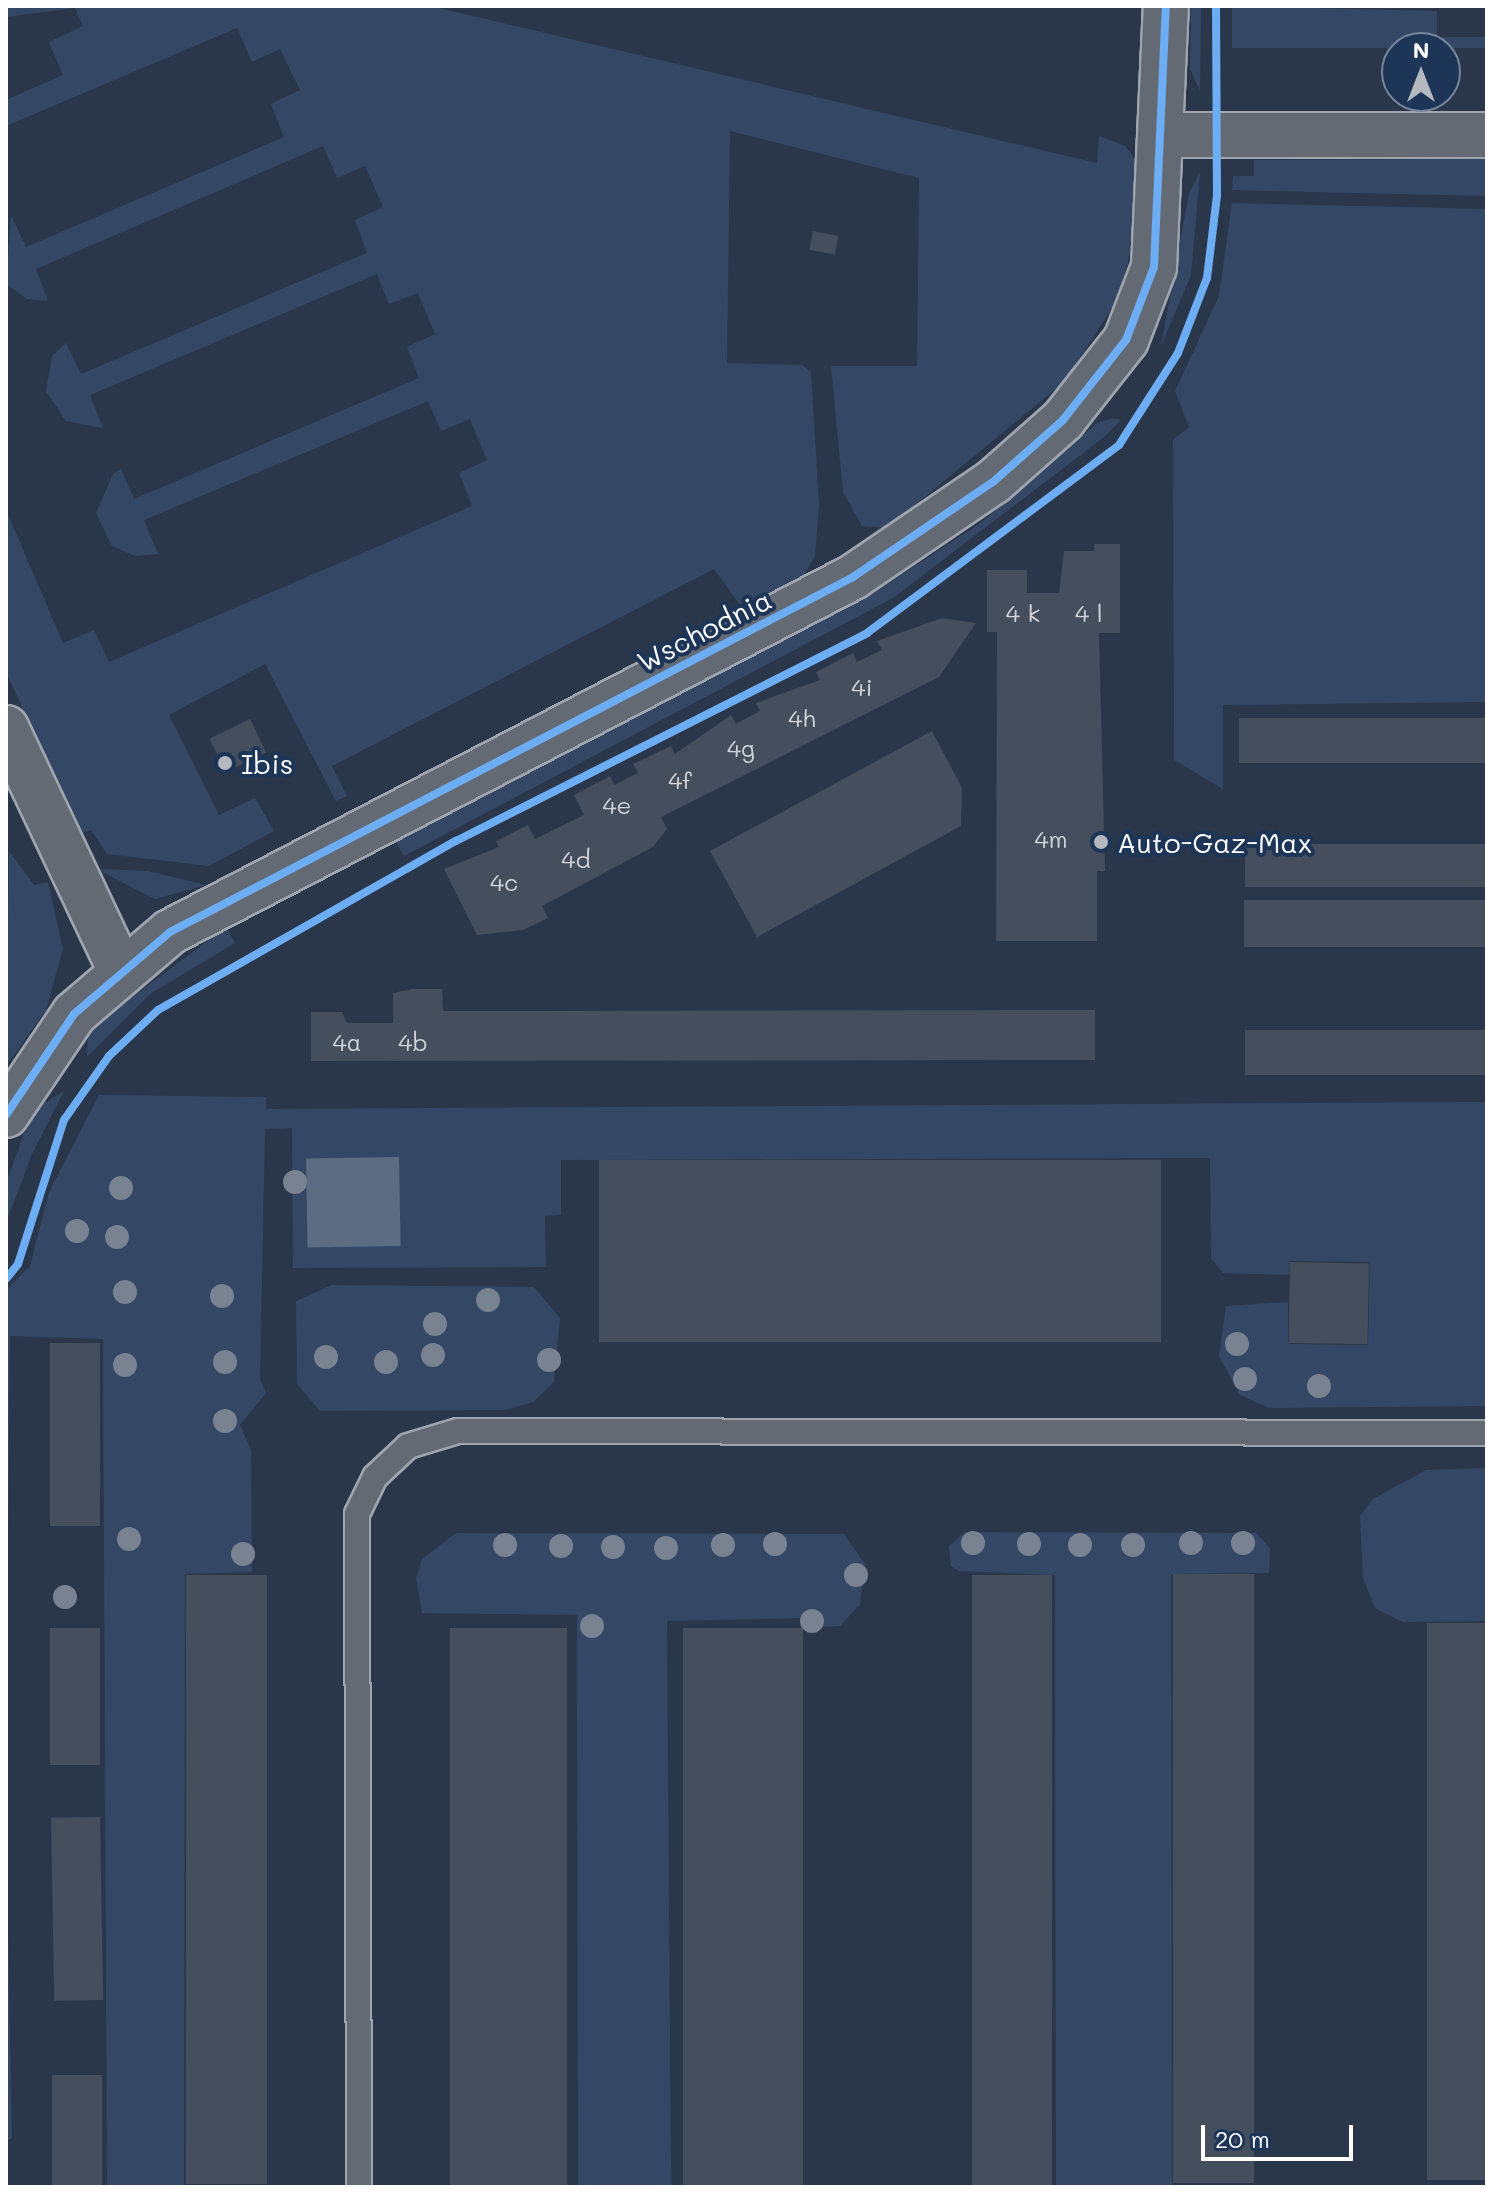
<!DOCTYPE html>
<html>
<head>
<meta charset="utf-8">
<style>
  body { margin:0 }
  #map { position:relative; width:1493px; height:2193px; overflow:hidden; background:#2a374a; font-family:Mali,sans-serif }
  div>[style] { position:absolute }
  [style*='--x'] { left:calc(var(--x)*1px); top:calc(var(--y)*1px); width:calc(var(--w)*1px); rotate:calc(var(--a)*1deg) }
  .green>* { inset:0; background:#344865 }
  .water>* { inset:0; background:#5c6d83; transform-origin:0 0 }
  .building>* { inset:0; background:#444e5c; transform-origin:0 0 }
  .roads { filter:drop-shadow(2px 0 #9fa5ae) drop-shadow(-2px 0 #9fa5ae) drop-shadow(0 2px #9fa5ae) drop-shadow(0 -2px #9fa5ae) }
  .lane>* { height:24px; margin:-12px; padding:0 12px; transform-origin:12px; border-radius:12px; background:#636a74 }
  .street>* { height:44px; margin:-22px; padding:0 22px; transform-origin:22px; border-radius:22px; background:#636a74 }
  .secondary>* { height:44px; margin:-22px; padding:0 22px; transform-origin:22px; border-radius:22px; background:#636a74 }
  .cycleway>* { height:8px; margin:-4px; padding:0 4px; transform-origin:4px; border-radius:4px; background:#6dadf4 }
  .trees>* { width:24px; height:24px; margin:-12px; border-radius:50%; background:#798290 }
  .dots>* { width:22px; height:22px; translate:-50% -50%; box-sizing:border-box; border:4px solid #1d3557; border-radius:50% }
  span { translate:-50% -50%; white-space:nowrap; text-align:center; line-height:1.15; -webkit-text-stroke:8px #1d3557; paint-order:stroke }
  .number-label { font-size:24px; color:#d0d3d6 }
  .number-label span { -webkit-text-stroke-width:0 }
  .street-label { font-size:28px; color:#fff }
  .poi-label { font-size:28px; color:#fff }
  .left { translate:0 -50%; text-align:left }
  .frame { position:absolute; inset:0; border:8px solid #fff; pointer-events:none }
  .north { position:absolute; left:1381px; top:32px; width:80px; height:80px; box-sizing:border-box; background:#1d3557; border:2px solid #77869a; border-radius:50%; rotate:0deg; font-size:22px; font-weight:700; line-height:32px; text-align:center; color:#fff }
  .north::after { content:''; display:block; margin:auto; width:28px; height:36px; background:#b4b9c0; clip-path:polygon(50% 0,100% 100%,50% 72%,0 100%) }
  .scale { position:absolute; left:1201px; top:2125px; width:152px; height:36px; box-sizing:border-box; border:4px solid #fff; border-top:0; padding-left:10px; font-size:24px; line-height:28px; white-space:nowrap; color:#fff; -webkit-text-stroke:6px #1d3557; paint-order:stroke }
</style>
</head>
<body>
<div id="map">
  <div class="green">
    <i style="clip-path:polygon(6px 6px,430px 6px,1097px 163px,1099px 136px,1125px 146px,1140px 165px,1128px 263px,1116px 302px,1064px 382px,887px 528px,862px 526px,843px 492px,831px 366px,917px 366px,919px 178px,730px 131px,727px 363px,802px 365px,811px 372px,819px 504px,815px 556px,801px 580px,743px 609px,714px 569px,332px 766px,347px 796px,336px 801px,265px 664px,169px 715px,219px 815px,255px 798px,274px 831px,209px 866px,107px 854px,91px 830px,78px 835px,6px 671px,6px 510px,63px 643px,94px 630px,109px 662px,472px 506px,459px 473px,487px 460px,470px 419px,441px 431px,428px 401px,144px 520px,158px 554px,135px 556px,112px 546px,96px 513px,113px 474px,121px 469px,134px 499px,419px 378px,407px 347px,435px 334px,418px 293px,389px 304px,377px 274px,90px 395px,103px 428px,66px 421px,46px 391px,52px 356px,66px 343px,81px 374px,367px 253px,355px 220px,383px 207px,365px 166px,337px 178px,323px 146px,36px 269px,48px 301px,27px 299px,6px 284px,11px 215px,26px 247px,284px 137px,271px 104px,300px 90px,280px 49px,252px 62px,237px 28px,6px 126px,6px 100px,63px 75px,49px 42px,83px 26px,75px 8px,6px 17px)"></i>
    <i style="clip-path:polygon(1191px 6px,1201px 6px,1200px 91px,1190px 69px)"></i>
    <i style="clip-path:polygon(1232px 6px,1437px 11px,1437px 37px,1487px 37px,1487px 48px,1232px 48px)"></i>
    <i style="clip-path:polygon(1487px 159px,1487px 196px,1232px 190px,1233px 176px,1254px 176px,1254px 160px)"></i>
    <i style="clip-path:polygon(1200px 172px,1191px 275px,1161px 346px,1189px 193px)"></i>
    <i style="clip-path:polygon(1232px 203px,1487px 209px,1487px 702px,1223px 705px,1223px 789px,1174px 760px,1173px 440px,1189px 427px,1175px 391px,1219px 296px)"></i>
    <i style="clip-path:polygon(1114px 418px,1121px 420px,1104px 437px,893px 598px,404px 856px,395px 840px,868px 597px,982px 522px,1097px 423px)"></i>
    <i style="clip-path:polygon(9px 851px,34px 885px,48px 882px,63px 949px,46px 1010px,6px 1066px)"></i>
    <i style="clip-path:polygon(96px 869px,148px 871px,206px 885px,155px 899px)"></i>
    <i style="clip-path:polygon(226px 927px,235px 943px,150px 994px,87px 1057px,88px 1034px,105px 1018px)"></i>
    <i style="clip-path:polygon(64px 1091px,32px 1154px,6px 1223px,6px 1183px,24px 1134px,37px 1108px)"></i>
    <i style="clip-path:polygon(99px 1095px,266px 1097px,266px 1109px,1487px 1102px,1487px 1406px,1269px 1408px,1240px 1395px,1219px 1356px,1226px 1306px,1288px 1302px,1288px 1344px,1368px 1345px,1370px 1262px,1290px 1261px,1289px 1275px,1223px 1273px,1211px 1258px,1210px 1158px,561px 1160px,561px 1215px,545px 1216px,546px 1267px,293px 1268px,292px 1128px,265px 1129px,260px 1379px,266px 1393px,240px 1425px,251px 1450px,252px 1572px,185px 1574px,184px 2187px,107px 2187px,103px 1339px,10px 1336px,6px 1751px,6px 1290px,30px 1266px,49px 1192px)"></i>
    <i style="clip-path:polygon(332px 1285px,534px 1287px,560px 1318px,554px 1382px,533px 1402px,505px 1410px,320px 1411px,297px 1384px,296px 1301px)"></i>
    <i style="clip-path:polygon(1487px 1468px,1487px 1621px,1403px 1622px,1375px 1608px,1363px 1578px,1360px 1516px,1373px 1499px,1426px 1470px)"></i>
    <i style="clip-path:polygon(965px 1532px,1256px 1533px,1270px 1548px,1269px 1573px,1171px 1574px,1172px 2185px,1264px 2187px,1056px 2187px,1055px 1575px,959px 1571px,951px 1566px,949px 1546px)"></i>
    <i style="clip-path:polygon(456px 1533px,844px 1534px,865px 1564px,860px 1604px,840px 1626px,806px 1628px,804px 1618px,667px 1621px,671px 2187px,578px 2187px,577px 1615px,422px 1613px,416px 1578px,422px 1559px)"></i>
    <i style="clip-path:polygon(6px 1822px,12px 2138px,6px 2141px)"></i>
  </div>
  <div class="water">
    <i style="left:399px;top:1157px;width:89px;height:93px;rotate:89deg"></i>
  </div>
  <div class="building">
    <i style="left:813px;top:231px;width:26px;height:19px;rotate:11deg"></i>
    <i style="clip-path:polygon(1094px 544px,1120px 544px,1120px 633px,1099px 633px,1105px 871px,1097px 871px,1097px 941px,996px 941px,997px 632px,987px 632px,987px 570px,1027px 570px,1027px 593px,1059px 593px,1064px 551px,1094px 551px)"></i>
    <i style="clip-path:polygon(942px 618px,976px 623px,939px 677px,661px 817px,667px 829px,653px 847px,542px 906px,548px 918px,523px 930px,477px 935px,444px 869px,499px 847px,496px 841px,528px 825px,535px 839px,584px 815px,574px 795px,610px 776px,614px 785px,638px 773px,633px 764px,671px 746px,675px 754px,731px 715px,736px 724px,760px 711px,756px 703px,820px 680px,816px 672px,853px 653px,857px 662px,882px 650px,877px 641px)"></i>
    <i style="left:1487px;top:718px;width:45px;height:248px;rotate:90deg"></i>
    <i style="left:250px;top:719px;width:37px;height:45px;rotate:64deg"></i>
    <i style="clip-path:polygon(932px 731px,962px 788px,961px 826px,757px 937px,710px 851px)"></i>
    <i style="left:1487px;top:844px;width:43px;height:242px;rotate:90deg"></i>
    <i style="left:1487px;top:900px;width:47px;height:243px;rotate:90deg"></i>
    <i style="clip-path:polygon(412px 989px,442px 989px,443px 1011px,1095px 1010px,1095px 1060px,311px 1061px,311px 1012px,342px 1012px,347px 1023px,393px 1023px,393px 993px)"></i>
    <i style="left:1487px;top:1030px;width:45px;height:242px;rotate:90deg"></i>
    <i style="left:1161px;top:1160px;width:182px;height:562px;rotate:90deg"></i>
    <i style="left:1290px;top:1262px;width:79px;height:81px;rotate:1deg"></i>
    <i style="left:100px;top:1343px;width:183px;height:50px;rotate:90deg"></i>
    <i style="left:1173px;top:1574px;width:81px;height:609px"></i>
    <i style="left:186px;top:1575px;width:81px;height:609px"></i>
    <i style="left:972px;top:1575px;width:80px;height:612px"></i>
    <i style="left:1427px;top:1623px;width:60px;height:557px"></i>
    <i style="left:100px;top:1628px;width:137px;height:50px;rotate:90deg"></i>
    <i style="left:450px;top:1628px;width:117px;height:558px"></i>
    <i style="left:803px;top:1628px;width:557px;height:120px;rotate:90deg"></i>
    <i style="left:100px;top:1817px;width:183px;height:49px;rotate:89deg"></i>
    <i style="left:52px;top:2075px;width:50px;height:112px"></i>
  </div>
  <div class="roads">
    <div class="lane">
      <i style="--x:359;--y:2187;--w:673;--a:-90.17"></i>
      <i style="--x:357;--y:1514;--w:41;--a:-64.1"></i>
      <i style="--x:375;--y:1477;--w:45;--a:-43.2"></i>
      <i style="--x:408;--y:1446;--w:52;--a:-16.7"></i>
      <i style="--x:458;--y:1431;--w:1029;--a:0.11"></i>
    </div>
    <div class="street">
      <i style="--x:1165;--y:135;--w:322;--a:0"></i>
      <i style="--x:6;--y:728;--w:267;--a:64.7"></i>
    </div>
    <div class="secondary">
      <i style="--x:6;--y:1115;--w:122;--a:-56"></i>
      <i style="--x:74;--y:1014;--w:126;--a:-40.5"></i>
      <i style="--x:170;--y:932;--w:770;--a:-27.46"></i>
      <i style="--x:853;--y:577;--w:169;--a:-34.2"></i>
      <i style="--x:993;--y:482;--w:94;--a:-41.5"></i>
      <i style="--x:1063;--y:420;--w:102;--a:-51.8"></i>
      <i style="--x:1126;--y:340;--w:78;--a:-69"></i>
      <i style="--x:1154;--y:267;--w:261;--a:-87.4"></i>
    </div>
  </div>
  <div class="cycleway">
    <i style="--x:6;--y:1115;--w:122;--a:-56"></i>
    <i style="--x:74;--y:1014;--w:126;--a:-40.5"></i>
    <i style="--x:170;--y:932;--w:770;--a:-27.46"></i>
    <i style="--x:853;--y:577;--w:169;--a:-34.2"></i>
    <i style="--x:993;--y:482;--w:94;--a:-41.5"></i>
    <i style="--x:1063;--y:420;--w:102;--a:-51.8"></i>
    <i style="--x:1126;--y:340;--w:78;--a:-69"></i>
    <i style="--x:1154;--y:267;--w:261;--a:-87.4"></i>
    <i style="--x:6;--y:1279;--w:19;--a:-51"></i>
    <i style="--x:18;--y:1264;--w:151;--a:-72.3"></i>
    <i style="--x:64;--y:1120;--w:78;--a:-54.9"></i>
    <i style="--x:109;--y:1056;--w:67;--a:-43.2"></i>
    <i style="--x:158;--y:1010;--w:343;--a:-29.6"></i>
    <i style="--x:456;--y:841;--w:461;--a:-26.8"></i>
    <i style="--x:867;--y:633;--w:314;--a:-36.7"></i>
    <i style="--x:1119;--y:445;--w:109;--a:-57.3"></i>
    <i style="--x:1178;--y:353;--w:80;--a:-68.9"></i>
    <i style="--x:1207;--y:278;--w:84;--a:-83.1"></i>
    <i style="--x:1217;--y:195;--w:189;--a:-90.3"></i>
  </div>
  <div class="trees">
    <i style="left:295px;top:1182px"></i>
    <i style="left:121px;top:1188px"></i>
    <i style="left:77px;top:1231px"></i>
    <i style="left:117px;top:1237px"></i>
    <i style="left:125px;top:1292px"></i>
    <i style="left:222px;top:1296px"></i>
    <i style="left:488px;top:1300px"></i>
    <i style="left:435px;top:1324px"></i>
    <i style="left:1237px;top:1344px"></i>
    <i style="left:433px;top:1355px"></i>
    <i style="left:326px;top:1357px"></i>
    <i style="left:549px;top:1360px"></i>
    <i style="left:225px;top:1362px"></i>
    <i style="left:386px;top:1362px"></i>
    <i style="left:125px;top:1365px"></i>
    <i style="left:1245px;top:1379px"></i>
    <i style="left:1319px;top:1386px"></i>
    <i style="left:225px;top:1421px"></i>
    <i style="left:129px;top:1539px"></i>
    <i style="left:973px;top:1543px"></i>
    <i style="left:1191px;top:1543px"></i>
    <i style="left:1243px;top:1543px"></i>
    <i style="left:775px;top:1544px"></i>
    <i style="left:1029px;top:1544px"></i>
    <i style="left:505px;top:1545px"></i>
    <i style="left:723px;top:1545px"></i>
    <i style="left:1080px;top:1545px"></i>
    <i style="left:1133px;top:1545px"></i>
    <i style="left:561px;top:1546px"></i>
    <i style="left:613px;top:1547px"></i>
    <i style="left:666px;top:1548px"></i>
    <i style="left:243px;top:1554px"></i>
    <i style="left:856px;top:1575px"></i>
    <i style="left:65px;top:1597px"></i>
    <i style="left:812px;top:1621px"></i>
    <i style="left:592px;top:1626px"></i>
  </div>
  <div class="dots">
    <i style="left:225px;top:763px;background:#b4b9c0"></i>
    <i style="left:1101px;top:842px;background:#b4b9c0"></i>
  </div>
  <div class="number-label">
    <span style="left:1023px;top:613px">4 k</span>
    <span style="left:1089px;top:613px">4 l</span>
    <span style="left:862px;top:687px">4i</span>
    <span style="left:802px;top:718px">4h</span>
    <span style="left:741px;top:748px">4g</span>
    <span style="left:680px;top:780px">4f</span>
    <span style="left:617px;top:805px">4e</span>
    <span style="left:1051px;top:839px">4m</span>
    <span style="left:576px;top:859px">4d</span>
    <span style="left:504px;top:882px">4c</span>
    <span style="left:347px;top:1042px">4a</span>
    <span style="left:413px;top:1042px">4b</span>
  </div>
  <div class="street-label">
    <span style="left:704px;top:630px;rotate:-27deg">Wschodnia</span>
  </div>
  <div class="poi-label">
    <span class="left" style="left:241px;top:763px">Ibis</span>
    <span class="left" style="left:1117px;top:842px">Auto-Gaz-Max</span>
  </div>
  <div class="frame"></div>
  <div class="north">N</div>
  <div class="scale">20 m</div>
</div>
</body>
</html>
